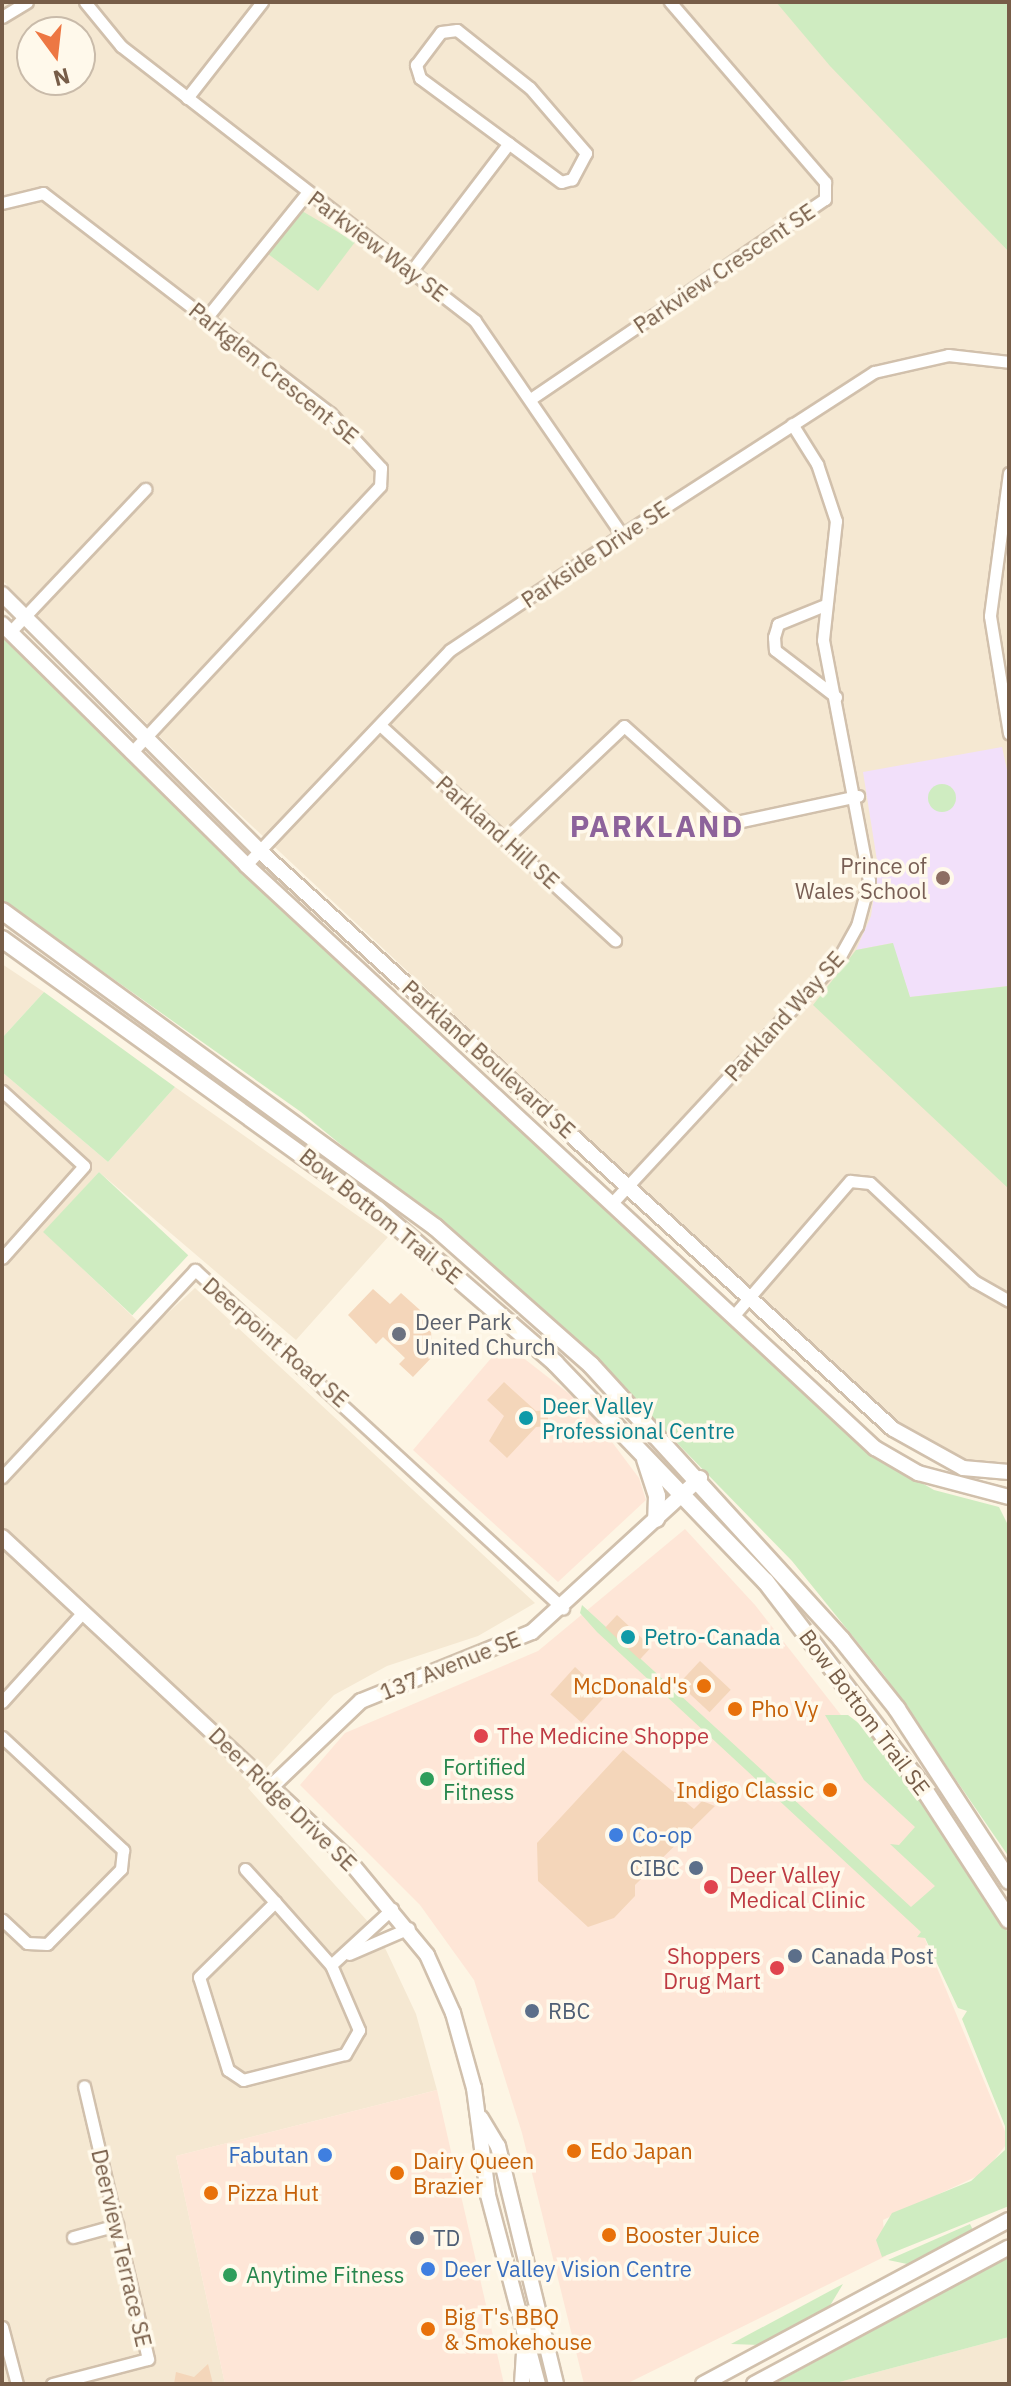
<!DOCTYPE html>
<html>
<head>
<meta charset="utf-8">
<style>
  body { margin:0 }
  #map { position:relative; width:1011px; height:2386px; overflow:hidden; background:#fdf5e4; font-family:"IBM Plex Sans",sans-serif }
  div>[style] { position:absolute }
  [style*='--x'] { left:calc(var(--x)*1px); top:calc(var(--y)*1px); width:calc(var(--w)*1px); rotate:calc(var(--a)*1deg) }
  .residential>* { inset:0; background:#f5e8d2 }
  .commercial>* { inset:0; background:#fee6d7 }
  .education>* { inset:0; background:#f2e0fa }
  .green>* { inset:0; background:#cfecc1; transform-origin:0 0 }
  .round { border-radius:50% }
  .building>* { inset:0; background:#f4d6ba; transform-origin:0 0 }
  .roads { filter:drop-shadow(2px 0 #d1c0ac) drop-shadow(-2px 0 #d1c0ac) drop-shadow(0 2px #d1c0ac) drop-shadow(0 -2px #d1c0ac) }
  .minor>* { height:11px; margin:-5.5px; padding:0 5.5px; transform-origin:5.5px; border-radius:5.5px; background:#fff }
  .tertiary>* { height:14px; margin:-7px; padding:0 7px; transform-origin:7px; border-radius:7px; background:#fff }
  .secondary>* { height:16px; margin:-8px; padding:0 8px; transform-origin:8px; border-radius:8px; background:#fff }
  .dots>* { width:22px; height:22px; translate:-50% -50%; box-sizing:border-box; border:4px solid #fff9eb; border-radius:50% }
  span { translate:-50% -50%; white-space:nowrap; text-align:center; line-height:1.15; -webkit-text-stroke:7px #fff9eb; paint-order:stroke }
  .street-label { font-size:22px; color:#775d48 }
  .education-label { font-size:22px; color:#785e54 }
  .right { translate:-100% -50%; text-align:right }
  .worship-label { font-size:22px; color:#5b616d }
  .left { translate:0 -50%; text-align:left }
  .culture-label { font-size:22px; color:#0d838f }
  .food-label { font-size:22px; color:#c56008 }
  .health-label { font-size:22px; color:#be3a42 }
  .leisure-label { font-size:22px; color:#27864d }
  .shop-label { font-size:22px; color:#366cbe }
  .service-label { font-size:22px; color:#4e5e75 }
  .district-label { font-size:30px; color:#8d639b; font-weight:700; letter-spacing:2px }
  .frame { position:absolute; inset:0; border:4px solid #775d48; pointer-events:none }
  .north { position:absolute; left:16px; top:16px; width:80px; height:80px; box-sizing:border-box; background:#fff9eb; border:2px solid #c9bbaa; border-radius:50%; rotate:165deg; font-size:22px; font-weight:700; line-height:32px; text-align:center; color:#775d48 }
  .north::after { content:''; display:block; margin:auto; width:28px; height:36px; background:#ed7743; clip-path:polygon(50% 0,100% 100%,50% 72%,0 100%) }
</style>
</head>
<body>
<div id="map">
  <div class="residential">
    <i style="clip-path:polygon(evenodd,2px 2px,776px 2px,1009px 252px,1009px 1467px,939px 1457px,863px 1397px,220px 796px,2px 580px,2px 2px,32px 32px,80px 32px,80px 80px,32px 80px,32px 32px)"></i>
    <i style="clip-path:polygon(2px 964px,44px 992px,2px 1038px)"></i>
    <i style="clip-path:polygon(2px 1072px,108px 1162px,175px 1087px,388px 1237px,296px 1340px,99px 1172px,44px 1232px,148px 1331px,195px 1288px,535px 1603px,478px 1636px,387px 1666px,334px 1695px,248px 1788px,378px 1933px,416px 2014px,437px 2090px,176px 2156px,225px 2384px,2px 2384px)"></i>
    <i style="clip-path:polygon(1009px 2337px,1009px 2384px,832px 2384px)"></i>
  </div>
  <div class="commercial">
    <i style="clip-path:polygon(504px 1343px,585px 1406px,639px 1478px,646px 1500px,558px 1582px,413px 1450px)"></i>
    <i style="clip-path:polygon(685px 1529px,755px 1605px,962px 1870px,918px 1922px,1009px 2141px,984px 2173px,883px 2220px,886px 2256px,626px 2384px,584px 2384px,522px 2133px,474px 1980px,420px 1905px,300px 1785px,345px 1733px,538px 1651px)"></i>
    <i style="clip-path:polygon(437px 2090px,504px 2384px,225px 2384px,176px 2156px)"></i>
  </div>
  <div class="education">
    <i style="clip-path:polygon(1002px 747px,1009px 779px,1009px 986px,910px 997px,892px 943px,856px 950px,871px 916px,878px 867px,863px 772px)"></i>
  </div>
  <div class="green">
    <i style="clip-path:polygon(776px 2px,1009px 2px,1009px 252px,830px 66px)"></i>
    <i style="clip-path:polygon(302px 211px,355px 242px,318px 291px,268px 254px)"></i>
    <i style="clip-path:polygon(2px 635px,229px 860px,868px 1452px,934px 1490px,999px 1507px,1007px 1523px,1009px 1596px,1009px 1857px,884px 1675px,792px 1561px,566px 1329px,301px 1112px,2px 900px)"></i>
    <i class="round" style="left:928px;top:784px;width:28px;height:28px"></i>
    <i style="clip-path:polygon(893px 943px,910px 997px,1009px 986px,1009px 1189px,813px 1005px,856px 950px)"></i>
    <i style="clip-path:polygon(44px 992px,175px 1087px,108px 1162px,2px 1072px,2px 1038px)"></i>
    <i style="left:99px;top:1172px;width:122px;height:82px;rotate:43deg"></i>
    <i style="clip-path:polygon(582px 1605px,911px 1907px,935px 1886px,890px 1844px,899px 1845px,915px 1827px,864px 1780px,825px 1715px,848px 1715px,878px 1738px,1009px 1934px,1009px 2206px,882px 2257px,876px 2240px,892px 2213px,971px 2181px,1005px 2150px,1005px 2126px,962px 2019px,967px 2011px,958px 2008px,925px 1938px,917px 1937px,921px 1932px,597px 1632px,580px 1613px)"></i>
    <i style="clip-path:polygon(970px 2224px,974px 2232px,912px 2265px,888px 2260px)"></i>
    <i style="clip-path:polygon(1009px 2257px,1009px 2337px,832px 2384px,774px 2384px)"></i>
    <i style="clip-path:polygon(843px 2284px,828px 2309px,760px 2345px,731px 2344px)"></i>
  </div>
  <div class="building">
    <i style="clip-path:polygon(373px 1289px,390px 1304px,401px 1293px,430px 1319px,433px 1356px,413px 1377px,399px 1364px,405px 1358px,383px 1337px,376px 1344px,348px 1315px)"></i>
    <i style="clip-path:polygon(504px 1382px,536px 1411px,548px 1410px,548px 1426px,536px 1427px,507px 1458px,489px 1441px,504px 1416px,487px 1400px)"></i>
    <i style="left:617px;top:1615px;width:47px;height:17px;rotate:43deg"></i>
    <i style="left:700px;top:1661px;width:42px;height:31px;rotate:43deg"></i>
    <i style="left:575px;top:1667px;width:42px;height:37px;rotate:42deg"></i>
    <i style="clip-path:polygon(623px 1750px,694px 1809px,702px 1801px,715px 1806px,635px 1885px,635px 1896px,614px 1918px,588px 1927px,538px 1881px,537px 1843px)"></i>
    <i style="clip-path:polygon(208px 2364px,213px 2384px,174px 2384px,176px 2372px,194px 2377px)"></i>
  </div>
  <div class="roads">
    <div class="minor">
      <i style="--x:85;--y:2;--w:57;--a:50.7"></i>
      <i style="--x:121;--y:46;--w:448;--a:37.8"></i>
      <i style="--x:475;--y:321;--w:260;--a:55.5"></i>
      <i style="--x:2;--y:17;--w:29;--a:-31"></i>
      <i style="--x:457;--y:30;--w:93;--a:38.5"></i>
      <i style="--x:530;--y:88;--w:86;--a:49.3"></i>
      <i style="--x:586;--y:153;--w:30;--a:118"></i>
      <i style="--x:572;--y:179;--w:11;--a:165"></i>
      <i style="--x:561;--y:182;--w:175;--a:-143.6"></i>
      <i style="--x:420;--y:78;--w:14;--a:-107"></i>
      <i style="--x:416;--y:65;--w:41;--a:-52.9"></i>
      <i style="--x:441;--y:32;--w:16;--a:-7"></i>
      <i style="--x:187;--y:98;--w:122;--a:-52"></i>
      <i style="--x:2;--y:203;--w:42;--a:-13.7"></i>
      <i style="--x:43;--y:193;--w:362;--a:37.5"></i>
      <i style="--x:330;--y:413;--w:75;--a:47.2"></i>
      <i style="--x:381;--y:468;--w:18;--a:93"></i>
      <i style="--x:380;--y:486;--w:365;--a:133"></i>
      <i style="--x:413;--y:269;--w:158;--a:-52.7"></i>
      <i style="--x:207;--y:317;--w:161;--a:-51.1"></i>
      <i style="--x:532;--y:398;--w:354;--a:-34.2"></i>
      <i style="--x:825;--y:199;--w:17;--a:-90"></i>
      <i style="--x:825;--y:182;--w:238;--a:-130.7"></i>
      <i style="--x:1009;--y:473;--w:144;--a:97.6"></i>
      <i style="--x:990;--y:616;--w:119;--a:80.8"></i>
      <i style="--x:825;--y:605;--w:51;--a:158"></i>
      <i style="--x:778;--y:624;--w:14;--a:107"></i>
      <i style="--x:774;--y:637;--w:13;--a:86"></i>
      <i style="--x:775;--y:650;--w:77;--a:37.6"></i>
      <i style="--x:10;--y:632;--w:197;--a:-46.6"></i>
      <i style="--x:380;--y:725;--w:319;--a:42.5"></i>
      <i style="--x:507;--y:837;--w:161;--a:-43.5"></i>
      <i style="--x:624;--y:726;--w:145;--a:41.9"></i>
      <i style="--x:732;--y:823;--w:129;--a:-12.1"></i>
      <i style="--x:246;--y:865;--w:296;--a:-46.5"></i>
      <i style="--x:450;--y:650;--w:207;--a:-33.8"></i>
      <i style="--x:622;--y:535;--w:300;--a:-32.9"></i>
      <i style="--x:874;--y:372;--w:76;--a:-12.9"></i>
      <i style="--x:948;--y:355;--w:61;--a:6.5"></i>
      <i style="--x:2;--y:1091;--w:111;--a:42.4"></i>
      <i style="--x:84;--y:1166;--w:123;--a:131.7"></i>
      <i style="--x:612;--y:1203;--w:334;--a:-47.2"></i>
      <i style="--x:839;--y:958;--w:37;--a:-61"></i>
      <i style="--x:857;--y:926;--w:47;--a:-75.1"></i>
      <i style="--x:869;--y:881;--w:245;--a:-100.8"></i>
      <i style="--x:823;--y:640;--w:120;--a:-83.8"></i>
      <i style="--x:836;--y:521;--w:60;--a:-108.4"></i>
      <i style="--x:817;--y:464;--w:47;--a:-122"></i>
      <i style="--x:735;--y:1314;--w:176;--a:-49.2"></i>
      <i style="--x:850;--y:1181;--w:20;--a:6"></i>
      <i style="--x:870;--y:1183;--w:143;--a:43.3"></i>
      <i style="--x:974;--y:1281;--w:40;--a:29.7"></i>
      <i style="--x:2;--y:1477;--w:283;--a:-47"></i>
      <i style="--x:195;--y:1270;--w:500;--a:42.6"></i>
      <i style="--x:2;--y:1702;--w:121;--a:-48"></i>
      <i style="--x:2;--y:1737;--w:166;--a:43"></i>
      <i style="--x:123;--y:1850;--w:19;--a:96"></i>
      <i style="--x:121;--y:1869;--w:105;--a:134.6"></i>
      <i style="--x:47;--y:1944;--w:20;--a:-177"></i>
      <i style="--x:27;--y:1943;--w:34;--a:-137"></i>
      <i style="--x:245;--y:1869;--w:45;--a:47.7"></i>
      <i style="--x:275;--y:1902;--w:84;--a:48.4"></i>
      <i style="--x:331;--y:1965;--w:71;--a:66.7"></i>
      <i style="--x:359;--y:2030;--w:28;--a:120"></i>
      <i style="--x:345;--y:2054;--w:105;--a:165.7"></i>
      <i style="--x:243;--y:2080;--w:18;--a:-146"></i>
      <i style="--x:228;--y:2070;--w:97;--a:-107.3"></i>
      <i style="--x:199;--y:1977;--w:107;--a:-44.6"></i>
      <i style="--x:349;--y:1954;--w:65;--a:-23.4"></i>
      <i style="--x:331;--y:1965;--w:83;--a:-42.6"></i>
      <i style="--x:73;--y:2237;--w:46;--a:-15.3"></i>
      <i style="--x:2;--y:2327;--w:59;--a:75.3"></i>
      <i style="--x:52;--y:2384;--w:99;--a:-14.6"></i>
      <i style="--x:148;--y:2359;--w:280;--a:-103.2"></i>
    </div>
    <div class="tertiary">
      <i style="--x:2;--y:594;--w:367;--a:44.9"></i>
      <i style="--x:262;--y:853;--w:854;--a:42.39"></i>
      <i style="--x:893;--y:1429;--w:80;--a:29.1"></i>
      <i style="--x:963;--y:1468;--w:46;--a:5"></i>
      <i style="--x:2;--y:624;--w:343;--a:44.6"></i>
      <i style="--x:246;--y:865;--w:858;--a:42.83"></i>
      <i style="--x:875;--y:1448;--w:50;--a:30.2"></i>
      <i style="--x:918;--y:1473;--w:94;--a:14.8"></i>
      <i style="--x:2;--y:1537;--w:470;--a:42.9"></i>
      <i style="--x:346;--y:1857;--w:127;--a:50.4"></i>
      <i style="--x:427;--y:1955;--w:64;--a:65.9"></i>
      <i style="--x:453;--y:2013;--w:78;--a:74.4"></i>
      <i style="--x:474;--y:2088;--w:108;--a:82.5"></i>
      <i style="--x:488;--y:2195;--w:196;--a:75.2"></i>
      <i style="--x:272;--y:1786;--w:123;--a:-43.7"></i>
      <i style="--x:361;--y:1701;--w:184;--a:-22"></i>
      <i style="--x:532;--y:1632;--w:228;--a:-42.5"></i>
      <i style="--x:481;--y:2118;--w:33;--a:59"></i>
      <i style="--x:498;--y:2146;--w:245;--a:76.3"></i>
      <i style="--x:522;--y:2384;--w:47;--a:-86.3"></i>
      <i style="--x:703;--y:2384;--w:347;--a:-28.2"></i>
      <i style="--x:754;--y:2384;--w:289;--a:-28.2"></i>
    </div>
    <div class="secondary">
      <i style="--x:2;--y:911;--w:536;--a:36.12"></i>
      <i style="--x:435;--y:1227;--w:208;--a:41.5"></i>
      <i style="--x:591;--y:1365;--w:372;--a:47.6"></i>
      <i style="--x:842;--y:1640;--w:88;--a:51.4"></i>
      <i style="--x:897;--y:1709;--w:205;--a:56.9"></i>
      <i style="--x:2;--y:939;--w:463;--a:35.8"></i>
      <i style="--x:378;--y:1210;--w:234;--a:40.8"></i>
      <i style="--x:555;--y:1363;--w:304;--a:46.1"></i>
      <i style="--x:766;--y:1582;--w:260;--a:52.6"></i>
      <i style="--x:924;--y:1789;--w:156;--a:57"></i>
      <i style="--x:645;--y:1459;--w:39;--a:72"></i>
      <i style="--x:657;--y:1496;--w:23;--a:92"></i>
    </div>
  </div>
  <div class="dots">
    <i style="left:943px;top:878px;background:#8d6e63"></i>
    <i style="left:399px;top:1334px;background:#6b7280"></i>
    <i style="left:526px;top:1418px;background:#0f9aa8"></i>
    <i style="left:628px;top:1637px;background:#0f9aa8"></i>
    <i style="left:704px;top:1686px;background:#e8710a"></i>
    <i style="left:735px;top:1709px;background:#e8710a"></i>
    <i style="left:481px;top:1736px;background:#e0444e"></i>
    <i style="left:427px;top:1779px;background:#2e9e5b"></i>
    <i style="left:830px;top:1790px;background:#e8710a"></i>
    <i style="left:616px;top:1835px;background:#3f7fe0"></i>
    <i style="left:696px;top:1868px;background:#5c6f8a"></i>
    <i style="left:711px;top:1887px;background:#e0444e"></i>
    <i style="left:795px;top:1956px;background:#5c6f8a"></i>
    <i style="left:777px;top:1968px;background:#e0444e"></i>
    <i style="left:532px;top:2011px;background:#5c6f8a"></i>
    <i style="left:574px;top:2151px;background:#e8710a"></i>
    <i style="left:325px;top:2155px;background:#3f7fe0"></i>
    <i style="left:397px;top:2173px;background:#e8710a"></i>
    <i style="left:211px;top:2193px;background:#e8710a"></i>
    <i style="left:609px;top:2235px;background:#e8710a"></i>
    <i style="left:417px;top:2238px;background:#5c6f8a"></i>
    <i style="left:428px;top:2269px;background:#3f7fe0"></i>
    <i style="left:230px;top:2275px;background:#2e9e5b"></i>
    <i style="left:428px;top:2329px;background:#e8710a"></i>
  </div>
  <div class="street-label">
    <span style="left:378px;top:246px;rotate:37deg">Parkview Way SE</span>
    <span style="left:724px;top:268px;rotate:-34deg">Parkview Crescent SE</span>
    <span style="left:274px;top:373px;rotate:39deg">Parkglen Crescent SE</span>
    <span style="left:595px;top:554px;rotate:-34deg">Parkside Drive SE</span>
    <span style="left:498px;top:832px;rotate:42deg">Parkland Hill SE</span>
    <span style="left:784px;top:1016px;rotate:-48deg">Parkland Way SE</span>
    <span style="left:489px;top:1059px;rotate:42deg">Parkland Boulevard SE</span>
    <span style="left:381px;top:1216px;rotate:39deg">Bow Bottom Trail SE</span>
    <span style="left:276px;top:1342px;rotate:41deg">Deerpoint Road SE</span>
    <span style="left:450px;top:1665px;rotate:-22deg">137 Avenue SE</span>
    <span style="left:865px;top:1712px;rotate:53deg">Bow Bottom Trail SE</span>
    <span style="left:283px;top:1799px;rotate:44deg">Deer Ridge Drive SE</span>
    <span style="left:122px;top:2248px;rotate:77deg">Deerview Terrace SE</span>
  </div>
  <div class="education-label">
    <span class="right" style="left:927px;top:878px">Prince of<br>Wales School</span>
  </div>
  <div class="worship-label">
    <span class="left" style="left:415px;top:1334px">Deer Park<br>United Church</span>
  </div>
  <div class="culture-label">
    <span class="left" style="left:542px;top:1418px">Deer Valley<br>Professional Centre</span>
    <span class="left" style="left:644px;top:1637px">Petro-Canada</span>
  </div>
  <div class="food-label">
    <span class="right" style="left:688px;top:1686px">McDonald's</span>
    <span class="left" style="left:751px;top:1709px">Pho Vy</span>
    <span class="right" style="left:814px;top:1790px">Indigo Classic</span>
    <span class="left" style="left:590px;top:2151px">Edo Japan</span>
    <span class="left" style="left:413px;top:2173px">Dairy Queen<br>Brazier</span>
    <span class="left" style="left:227px;top:2193px">Pizza Hut</span>
    <span class="left" style="left:625px;top:2235px">Booster Juice</span>
    <span class="left" style="left:444px;top:2329px">Big T's BBQ<br>&amp; Smokehouse</span>
  </div>
  <div class="health-label">
    <span class="left" style="left:497px;top:1736px">The Medicine Shoppe</span>
    <span class="left" style="left:729px;top:1887px">Deer Valley<br>Medical Clinic</span>
    <span class="right" style="left:761px;top:1968px">Shoppers<br>Drug Mart</span>
  </div>
  <div class="leisure-label">
    <span class="left" style="left:443px;top:1779px">Fortified<br>Fitness</span>
    <span class="left" style="left:246px;top:2275px">Anytime Fitness</span>
  </div>
  <div class="shop-label">
    <span class="left" style="left:632px;top:1835px">Co-op</span>
    <span class="right" style="left:309px;top:2155px">Fabutan</span>
    <span class="left" style="left:444px;top:2269px">Deer Valley Vision Centre</span>
  </div>
  <div class="service-label">
    <span class="right" style="left:680px;top:1868px">CIBC</span>
    <span class="left" style="left:811px;top:1956px">Canada Post</span>
    <span class="left" style="left:548px;top:2011px">RBC</span>
    <span class="left" style="left:433px;top:2238px">TD</span>
  </div>
  <div class="district-label">
    <span style="left:657px;top:826px">PARKLAND</span>
  </div>
  <div class="frame"></div>
  <div class="north">N</div>
</div>
</body>
</html>
